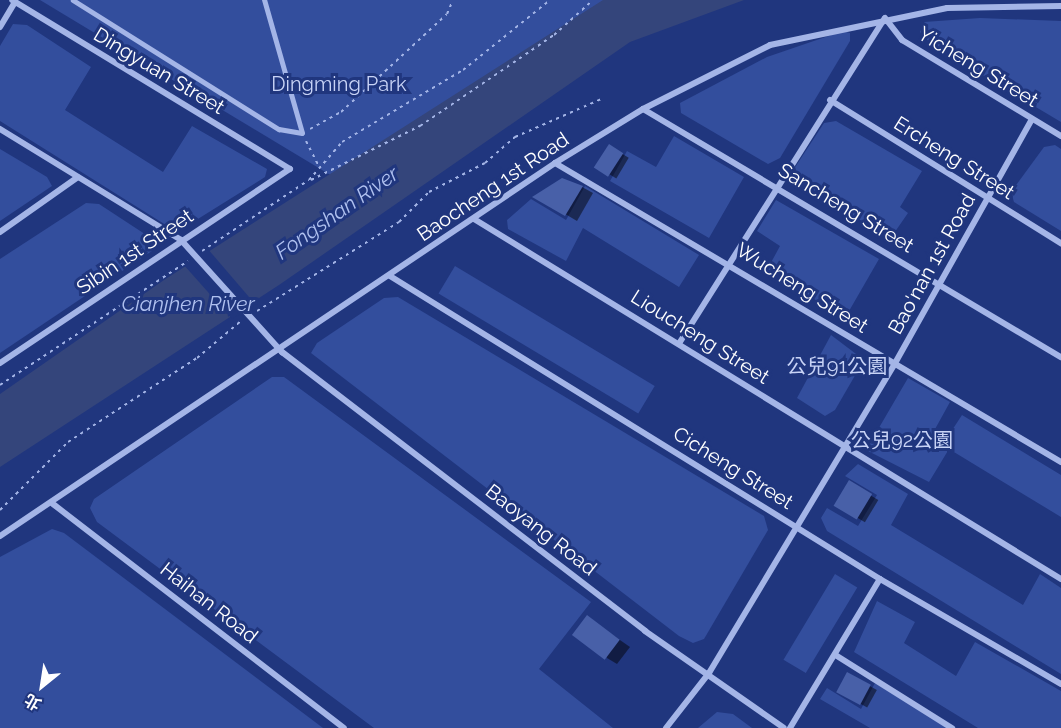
<!DOCTYPE html>
<html>
<head>
<meta charset="utf-8">
<style>
  body { margin:0 }
  #map { position:relative; width:1061px; height:728px; overflow:hidden; background:#20367e; font-family:Raleway,"Noto Sans TC",sans-serif }
  div>[style] { position:absolute }
  [style*='--x'] { left:calc(var(--x)*1px); top:calc(var(--y)*1px); width:calc(var(--w)*1px); rotate:calc(var(--a)*1deg) }
  .green>* { inset:0; background:#334e9d; transform-origin:0 0 }
  .water>* { inset:0; background:#34457b }
  .pier>* { inset:0; background:#20367e }
  .shadow>* { inset:0; background:#0007; transform-origin:0 0 }
  .building>* { inset:0; background:#4860a8; transform-origin:0 0 }
  .path>* { height:2px; margin-top:-1px; transform-origin:0; background:repeating-linear-gradient(90deg,#a4b5e7 0 3px,transparent 0 7.5px) }
  .service>* { height:4.5px; margin:-2.25px; padding:0 2.25px; transform-origin:2.25px; border-radius:2.25px; background:#a4b5e7 }
  .minor>* { height:6px; margin:-3px; padding:0 3px; transform-origin:3px; border-radius:3px; background:#a4b5e7 }
  .minor-bridge>* { height:6px; margin:-3px; padding:0 3px; transform-origin:3px; border-radius:3px; background:#a4b5e7 }
  span { translate:-50% -50%; white-space:nowrap; text-align:center; line-height:1.15; -webkit-text-stroke:6px #20367e; paint-order:stroke }
  .street-label { font-size:20px; color:#fff }
  .park-label { font-size:20px; color:#c8d3f6 }
  .water-label { font-size:21px; color:#afc0ef; font-style:italic }
  .north { position:absolute; left:12px; top:656px; width:60px; height:60px; -webkit-text-stroke:4px #20367e; paint-order:stroke; rotate:210deg; font-size:16px; font-weight:700; line-height:24px; text-align:center; color:#fff }
  .north::after { content:''; display:block; margin:auto; width:21px; height:27px; background:#fff; clip-path:polygon(50% 0,100% 100%,50% 72%,0 100%) }
</style>
</head>
<body>
<div id="map">
  <div class="green">
    <i style="clip-path:polygon(40px 0,630px 0,342px 182px)"></i>
    <i style="clip-path:polygon(980px 18px,1061px 21px,1061px 122px,933px 46px,920px 32px,924px 22px)"></i>
    <i style="clip-path:polygon(13px 24px,27px 25px,91px 67px,65px 110px,163px 172px,192px 126px,267px 169px,265px 177px,177px 232px,0 121px,0 46px)"></i>
    <i style="clip-path:polygon(843px 31px,850px 33px,850px 41px,780px 158px,768px 164px,681px 113px,680px 103px,767px 57px)"></i>
    <i style="clip-path:polygon(836px 121px,922px 171px,900px 207px,908px 213px,890px 239px,790px 175px,824px 123px)"></i>
    <i style="clip-path:polygon(674px 136px,744px 177px,709px 238px,610px 181px,627px 151px,656px 167px)"></i>
    <i style="clip-path:polygon(1055px 145px,1061px 149px,1061px 231px,1014px 202px,1011px 192px,1044px 147px)"></i>
    <i style="clip-path:polygon(0 149px,47px 177px,52px 186px,0 221px)"></i>
    <i style="clip-path:polygon(585px 186px,699px 255px,679px 287px,583px 228px,566px 261px,508px 229px,507px 220px,531px 199px,566px 220px)"></i>
    <i style="clip-path:polygon(776px 200px,879px 259px,845px 318px,767px 270px,780px 246px,757px 231px)"></i>
    <i style="clip-path:polygon(86px 203px,99px 204px,157px 242px,152px 251px,0 353px,0 259px)"></i>
    <i style="left:455px;top:266px;width:233px;height:32px;rotate:31deg"></i>
    <i style="clip-path:polygon(398px 297px,764px 516px,768px 530px,704px 639px,693px 643px,679px 636px,311px 353px,317px 343px,384px 298px)"></i>
    <i style="clip-path:polygon(831px 335px,864px 360px,835px 410px,825px 416px,797px 398px)"></i>
    <i style="clip-path:polygon(272px 377px,284px 377px,591px 602px,539px 669px,613px 728px,374px 728px,97px 522px,90px 508px,94px 499px)"></i>
    <i style="clip-path:polygon(908px 378px,950px 402px,929px 440px,941px 447px,962px 415px,1061px 475px,1061px 517px,949px 449px,929px 482px,866px 450px)"></i>
    <i style="clip-path:polygon(858px 464px,908px 494px,891px 525px,1023px 605px,1040px 574px,1061px 588px,1061px 674px,827px 531px,821px 518px,827px 508px,858px 526px,877px 495px,845px 476px)"></i>
    <i style="clip-path:polygon(52px 529px,64px 533px,323px 728px,0 728px,0 557px)"></i>
    <i style="left:835px;top:574px;width:26px;height:100px;rotate:31deg"></i>
    <i style="clip-path:polygon(877px 601px,915px 622px,904px 643px,956px 676px,975px 642px,1061px 691px,1061px 728px,978px 728px,854px 652px)"></i>
    <i style="clip-path:polygon(875px 683px,948px 728px,870px 728px,820px 699px,827px 688px,861px 709px)"></i>
    <i style="clip-path:polygon(717px 712px,733px 714px,752px 728px,698px 728px)"></i>
  </div>
  <div class="water">
    <i style="clip-path:polygon(603px 0,744px 0,630px 42px,279px 285px,0 467px,0 394px,164px 280px)"></i>
  </div>
  <div class="pier">
    <i style="clip-path:polygon(207px 248px,255px 304px,232px 319px,183px 264px)"></i>
  </div>
  <div class="shadow">
    <i style="left:609px;top:146px;width:23px;height:24px;rotate:31deg"></i>
    <i style="clip-path:polygon(582px 187px,593px 193px,577px 221px,535px 196px)"></i>
    <i style="left:850px;top:483px;width:33px;height:26px;rotate:31deg"></i>
    <i style="clip-path:polygon(587px 617px,630px 647px,617px 664px,607px 658px)"></i>
    <i style="left:848px;top:674px;width:33px;height:20px;rotate:29deg"></i>
  </div>
  <div class="building">
    <i style="left:609px;top:144px;width:17px;height:28px;rotate:33deg"></i>
    <i style="clip-path:polygon(562px 178px,583px 186px,565px 216px,532px 197px)"></i>
    <i style="left:849px;top:480px;width:27px;height:30px;rotate:31deg"></i>
    <i style="left:587px;top:615px;width:41px;height:25px;rotate:37deg"></i>
    <i style="left:847px;top:672px;width:27px;height:23px;rotate:28deg"></i>
  </div>
  <div class="path">
    <i style="--x:310;--y:129;--w:35;--a:-29"></i>
    <i style="--x:341;--y:112;--w:144;--a:-42.8"></i>
    <i style="--x:447;--y:14;--w:15;--a:-67"></i>
    <i style="--x:306;--y:141;--w:30;--a:63"></i>
    <i style="--x:311;--y:180;--w:122;--a:-26.4"></i>
    <i style="--x:420;--y:126;--w:162;--a:-34.2"></i>
    <i style="--x:554;--y:35;--w:52;--a:-41.9"></i>
    <i style="--x:202;--y:251;--w:128;--a:-33.6"></i>
    <i style="--x:309;--y:180;--w:50;--a:-49"></i>
    <i style="--x:342;--y:142;--w:141;--a:-30.8"></i>
    <i style="--x:463;--y:70;--w:112;--a:-38.8"></i>
    <i style="--x:257;--y:311;--w:168;--a:-32.1"></i>
    <i style="--x:399;--y:222;--w:42;--a:-45"></i>
    <i style="--x:429;--y:192;--w:63;--a:-27.4"></i>
    <i style="--x:485;--y:163;--w:40;--a:-41"></i>
    <i style="--x:515;--y:137;--w:94;--a:-23.8"></i>
    <i style="--x:0;--y:385;--w:225;--a:-33.4"></i>
    <i style="--x:0;--y:510;--w:96;--a:-45"></i>
    <i style="--x:68;--y:442;--w:154;--a:-33.1"></i>
    <i style="--x:197;--y:358;--w:59;--a:-40.2"></i>
  </div>
  <div class="service">
    <i style="--x:73;--y:0;--w:243;--a:32.1"></i>
    <i style="--x:279;--y:129;--w:23;--a:10"></i>
    <i style="--x:302;--y:133;--w:138;--a:-105.9"></i>
  </div>
  <div class="minor">
    <i style="--x:0;--y:27;--w:29;--a:-59"></i>
    <i style="--x:830;--y:100;--w:272;--a:31.8"></i>
    <i style="--x:643;--y:109;--w:486;--a:30.7"></i>
    <i style="--x:0;--y:129;--w:212;--a:31.5"></i>
    <i style="--x:555;--y:163;--w:588;--a:30.58"></i>
    <i style="--x:474;--y:219;--w:689;--a:31.52"></i>
    <i style="--x:0;--y:232;--w:95;--a:-35.2"></i>
    <i style="--x:390;--y:276;--w:576;--a:31.73"></i>
    <i style="--x:880;--y:579;--w:209;--a:30.1"></i>
    <i style="--x:680;--y:342;--w:383;--a:-57.7"></i>
    <i style="--x:885;--y:18;--w:28;--a:52"></i>
    <i style="--x:902;--y:40;--w:186;--a:31.1"></i>
    <i style="--x:282;--y:352;--w:458;--a:37.5"></i>
    <i style="--x:645;--y:631;--w:169;--a:34.9"></i>
    <i style="--x:0;--y:363;--w:349;--a:-33.8"></i>
    <i style="--x:290;--y:169;--w:325;--a:-148.7"></i>
    <i style="--x:53;--y:504;--w:367;--a:37.6"></i>
    <i style="--x:0;--y:536;--w:669;--a:-33.9"></i>
    <i style="--x:555;--y:163;--w:103;--a:-31.5"></i>
    <i style="--x:643;--y:109;--w:142;--a:-26.7"></i>
    <i style="--x:770;--y:45;--w:181;--a:-11.8"></i>
    <i style="--x:947;--y:8;--w:114;--a:-1"></i>
    <i style="--x:837;--y:656;--w:136;--a:32.1"></i>
    <i style="--x:666;--y:728;--w:70;--a:-52"></i>
    <i style="--x:709;--y:673;--w:359;--a:-59"></i>
    <i style="--x:894;--y:365;--w:282;--a:-60.7"></i>
    <i style="--x:790;--y:728;--w:174;--a:-58.9"></i>
  </div>
  <div class="minor-bridge">
    <i style="--x:181;--y:240;--w:151;--a:48"></i>
  </div>
  <div class="street-label">
    <span style="left:978px;top:67px;rotate:31deg">Yicheng Street</span>
    <span style="left:159px;top:71px;rotate:31deg">Dingyuan Street</span>
    <span style="left:954px;top:158px;rotate:32deg">Ercheng Street</span>
    <span style="left:493px;top:187px;rotate:-34deg">Baocheng 1st Road</span>
    <span style="left:846px;top:208px;rotate:31deg">Sancheng Street</span>
    <span style="left:135px;top:252px;rotate:-34deg">Sibin 1st Street</span>
    <span style="left:932px;top:264px;rotate:-61deg">Bao'nan 1st Road</span>
    <span style="left:802px;top:288px;rotate:32deg">Wucheng Street</span>
    <span style="left:700px;top:337px;rotate:32deg">Lioucheng Street</span>
    <span style="left:733px;top:468px;rotate:32deg">Cicheng Street</span>
    <span style="left:541px;top:530px;rotate:38deg">Baoyang Road</span>
    <span style="left:209px;top:603px;rotate:38deg">Haihan Road</span>
  </div>
  <div class="park-label">
    <span style="left:339px;top:84px">Dingming Park</span>
    <span style="left:837px;top:366px">公兒91公園</span>
    <span style="left:902px;top:440px">公兒92公園</span>
  </div>
  <div class="water-label">
    <span style="left:337px;top:213px;rotate:-35deg">Fongshan River</span>
    <span style="left:188px;top:304px">Cianjhen River</span>
  </div>
  <div class="north">北</div>
</div>
</body>
</html>
